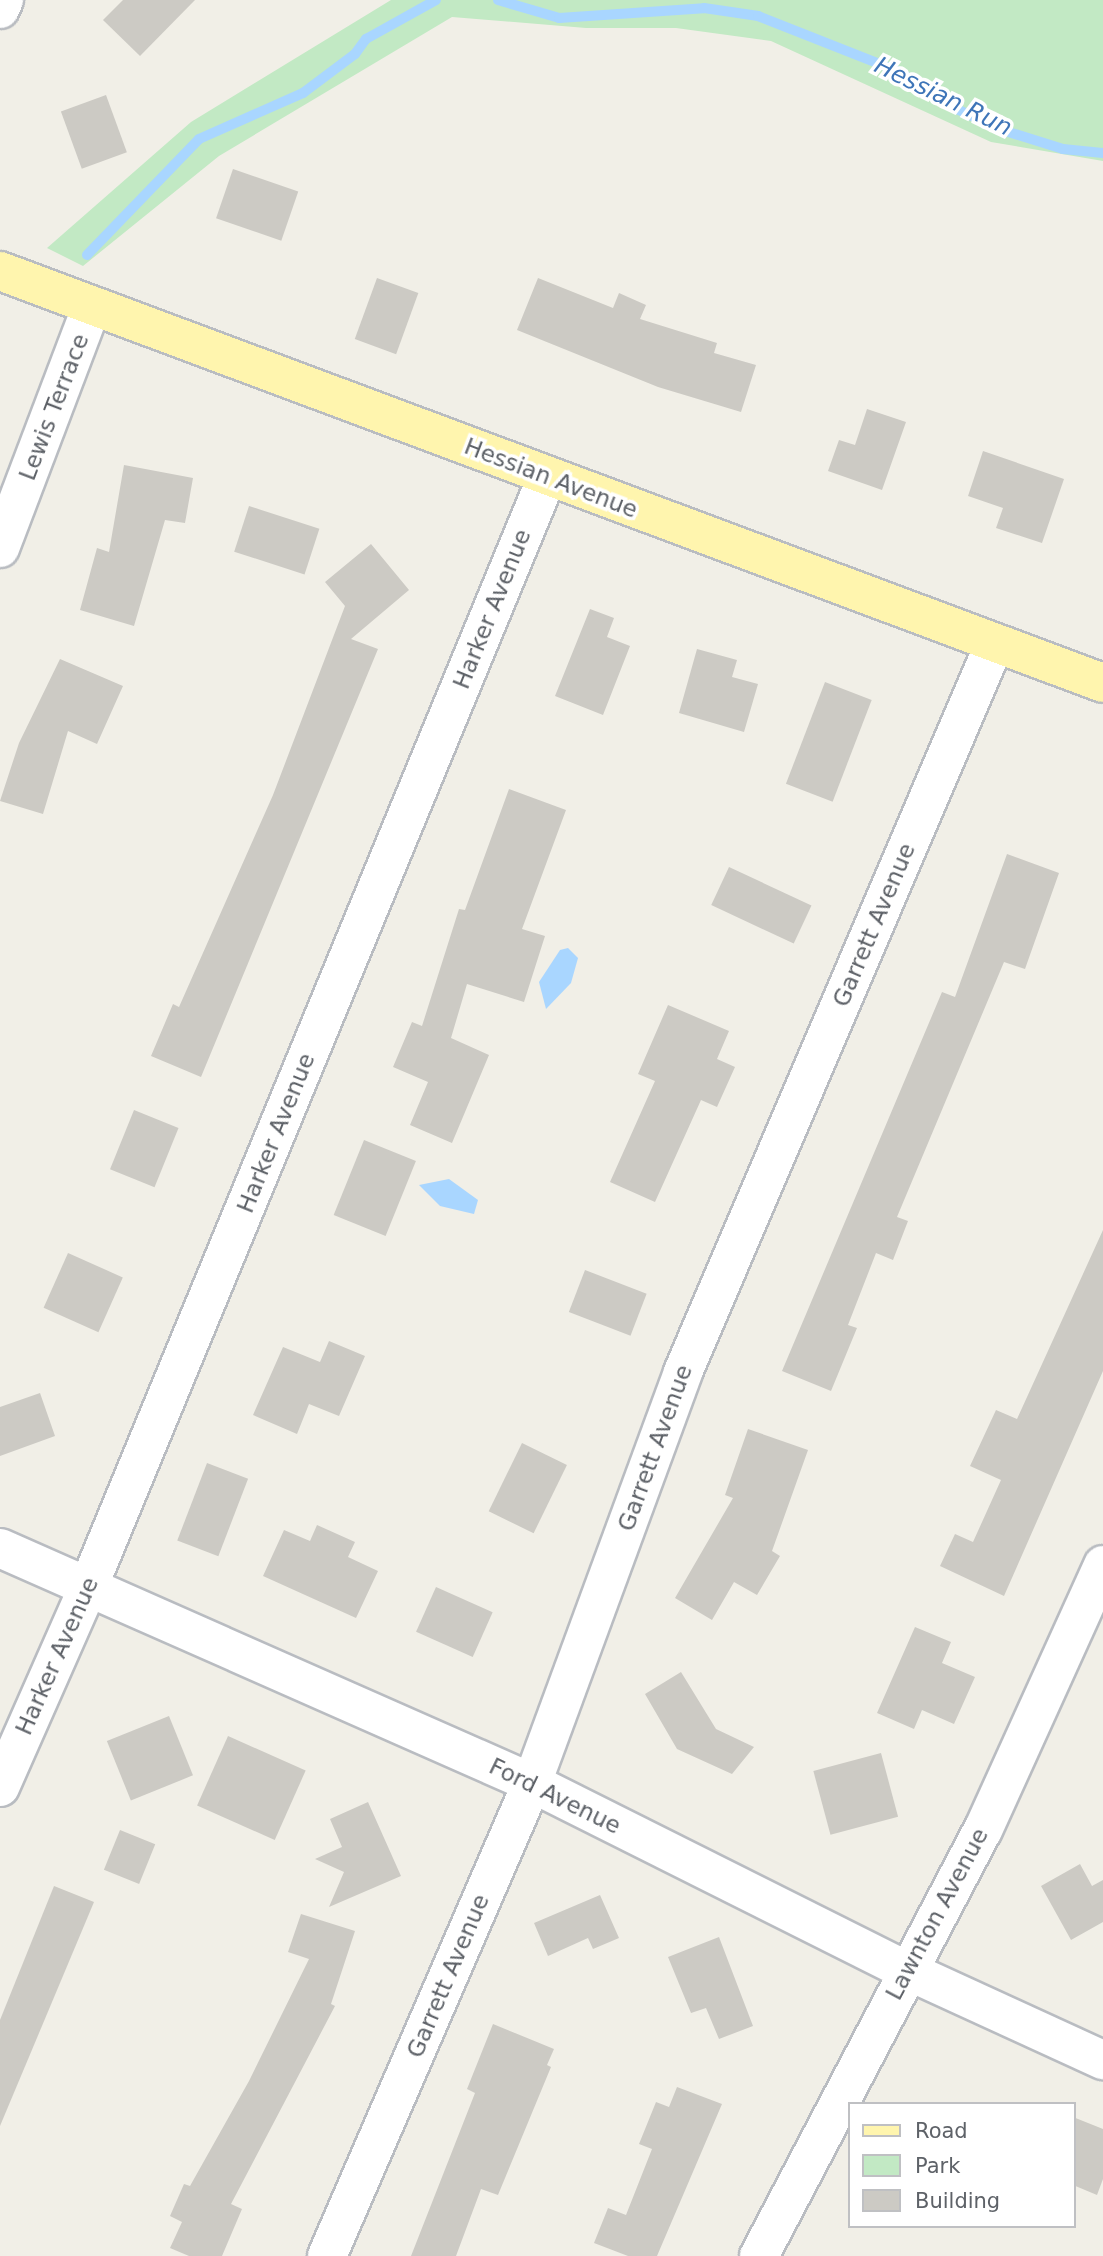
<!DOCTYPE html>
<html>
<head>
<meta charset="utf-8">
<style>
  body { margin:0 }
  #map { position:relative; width:1103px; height:2256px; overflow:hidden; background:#f1efe7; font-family:"DejaVu Sans",sans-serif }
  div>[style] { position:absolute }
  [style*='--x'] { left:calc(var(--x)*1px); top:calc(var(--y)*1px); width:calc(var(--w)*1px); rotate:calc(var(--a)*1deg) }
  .green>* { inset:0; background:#c2e9c4 }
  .water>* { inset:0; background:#a9d6ff }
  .stream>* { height:10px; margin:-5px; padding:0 5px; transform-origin:5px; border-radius:5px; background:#a9d6ff }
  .building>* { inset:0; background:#cccac4; transform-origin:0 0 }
  .roads { filter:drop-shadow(2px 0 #b9bcc1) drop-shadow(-2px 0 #b9bcc1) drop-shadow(0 2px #b9bcc1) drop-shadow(0 -2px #b9bcc1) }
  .minor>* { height:38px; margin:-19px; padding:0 19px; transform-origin:19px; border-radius:19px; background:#fff }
  .major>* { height:38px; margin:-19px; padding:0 19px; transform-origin:19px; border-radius:19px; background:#fff5ae }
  span { translate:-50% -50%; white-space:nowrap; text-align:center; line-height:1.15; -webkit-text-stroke:7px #fff; paint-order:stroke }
  .street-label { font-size:23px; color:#5e6268 }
  .water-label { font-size:24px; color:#3e75b8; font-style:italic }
  .legend { position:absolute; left:848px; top:2102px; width:228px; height:126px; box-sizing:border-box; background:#fff; border:2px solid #bfc0c3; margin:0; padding:9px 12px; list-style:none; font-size:21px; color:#5e6268 }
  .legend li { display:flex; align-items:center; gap:14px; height:35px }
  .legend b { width:35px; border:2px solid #bfc0c3 }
</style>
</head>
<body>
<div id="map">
  <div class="green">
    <i style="clip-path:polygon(391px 0,1103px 0,1103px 161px,991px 142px,771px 41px,676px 28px,586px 28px,452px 17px,219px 156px,83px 266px,47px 248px,191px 122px)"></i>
  </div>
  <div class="water">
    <i style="clip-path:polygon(568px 948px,578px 958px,571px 983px,546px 1009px,539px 982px,560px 950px)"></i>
    <i style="clip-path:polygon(449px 1179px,478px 1200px,474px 1214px,440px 1206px,419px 1185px)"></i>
  </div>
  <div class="stream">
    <i style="--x:498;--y:0;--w:64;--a:16.4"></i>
    <i style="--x:559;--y:18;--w:145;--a:-3.9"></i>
    <i style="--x:704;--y:8;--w:55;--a:8.4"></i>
    <i style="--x:758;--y:16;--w:153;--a:21.5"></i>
    <i style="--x:900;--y:72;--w:58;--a:34.5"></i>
    <i style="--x:948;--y:105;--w:60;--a:24.8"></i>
    <i style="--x:1002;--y:130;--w:64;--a:17.3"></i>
    <i style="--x:1063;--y:149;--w:40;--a:5.7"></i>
    <i style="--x:87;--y:255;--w:161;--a:-46"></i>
    <i style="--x:199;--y:139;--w:114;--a:-23.9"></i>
    <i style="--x:303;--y:93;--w:65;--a:-36.9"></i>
    <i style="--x:355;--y:54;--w:19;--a:-54"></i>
    <i style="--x:366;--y:39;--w:80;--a:-29.1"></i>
  </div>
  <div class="building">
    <i style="clip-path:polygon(123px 0,195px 0,140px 56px,103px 20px)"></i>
    <i style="left:106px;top:95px;width:61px;height:48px;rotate:70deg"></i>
    <i style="left:233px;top:169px;width:69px;height:52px;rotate:19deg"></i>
    <i style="left:377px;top:278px;width:44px;height:65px;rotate:20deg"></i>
    <i style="clip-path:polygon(538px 278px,613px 308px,619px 293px,646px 305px,640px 319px,717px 343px,714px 353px,756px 365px,741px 412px,658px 387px,517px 330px)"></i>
    <i style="clip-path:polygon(867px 409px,906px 422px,882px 490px,828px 471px,839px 440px,855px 445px)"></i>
    <i style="clip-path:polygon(983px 451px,1064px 479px,1042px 543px,996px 528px,1003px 508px,968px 496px)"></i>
    <i style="clip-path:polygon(124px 465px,193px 478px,185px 523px,165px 520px,134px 626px,80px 610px,97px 548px,109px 552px)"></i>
    <i style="left:249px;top:506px;width:74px;height:48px;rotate:18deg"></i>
    <i style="clip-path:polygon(371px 544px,409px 590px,351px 639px,378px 649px,201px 1077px,151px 1056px,173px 1004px,179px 1007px,273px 795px,345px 606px,325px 582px)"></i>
    <i style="clip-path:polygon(590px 609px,614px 618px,607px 637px,630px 646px,603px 715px,555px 696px)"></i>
    <i style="clip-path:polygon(697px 649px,737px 660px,732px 677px,758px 684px,744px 732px,679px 713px)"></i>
    <i style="clip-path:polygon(60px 659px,123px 686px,97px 744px,68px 731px,43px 814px,0 801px,19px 743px)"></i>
    <i style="left:825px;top:682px;width:50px;height:109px;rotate:21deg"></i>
    <i style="clip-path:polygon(509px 789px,566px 810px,522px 929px,545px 936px,524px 1002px,467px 984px,451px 1038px,489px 1055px,452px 1143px,410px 1125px,428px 1082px,393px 1067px,412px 1022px,422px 1026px,459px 909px,465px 910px)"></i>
    <i style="clip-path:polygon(1007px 854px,1059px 873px,1025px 969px,1004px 962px,897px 1217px,908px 1221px,893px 1260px,876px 1253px,848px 1325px,857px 1328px,831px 1391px,782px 1371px,942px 992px,955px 997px)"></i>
    <i style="left:729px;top:867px;width:91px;height:42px;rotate:25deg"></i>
    <i style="clip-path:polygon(668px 1005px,729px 1031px,717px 1059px,735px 1067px,717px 1107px,701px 1100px,655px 1202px,610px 1182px,655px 1081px,638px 1074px)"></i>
    <i style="left:134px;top:1110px;width:48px;height:64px;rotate:22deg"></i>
    <i style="left:364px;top:1140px;width:56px;height:81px;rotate:22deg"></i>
    <i style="clip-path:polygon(1103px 1230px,1103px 1371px,1004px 1596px,940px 1566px,955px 1534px,973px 1542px,1001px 1480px,970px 1466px,996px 1410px,1017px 1419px)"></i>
    <i style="left:68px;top:1253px;width:60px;height:60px;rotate:24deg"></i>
    <i style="left:585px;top:1270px;width:66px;height:45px;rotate:21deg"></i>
    <i style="clip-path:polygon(329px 1341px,365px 1356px,339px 1416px,309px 1404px,297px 1434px,253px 1415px,283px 1347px,320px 1362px)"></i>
    <i style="clip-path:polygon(40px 1393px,55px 1436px,0 1456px,0 1407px)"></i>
    <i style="clip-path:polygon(748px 1429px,808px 1450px,772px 1551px,780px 1556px,757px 1595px,734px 1582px,712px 1620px,675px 1598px,733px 1498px,725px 1495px)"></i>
    <i style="left:522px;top:1443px;width:50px;height:76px;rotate:26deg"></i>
    <i style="left:207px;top:1463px;width:44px;height:83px;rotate:21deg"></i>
    <i style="clip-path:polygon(317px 1525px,355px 1542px,348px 1557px,378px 1571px,356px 1618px,263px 1576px,284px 1530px,310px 1541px)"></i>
    <i style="left:436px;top:1587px;width:62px;height:49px;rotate:24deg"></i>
    <i style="clip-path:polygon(915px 1627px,951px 1642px,942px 1663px,975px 1677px,954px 1724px,922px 1710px,914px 1729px,877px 1713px)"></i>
    <i style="clip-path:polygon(681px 1672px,716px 1729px,754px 1747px,732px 1774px,677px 1749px,645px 1694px)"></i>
    <i style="left:169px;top:1716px;width:64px;height:67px;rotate:68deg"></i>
    <i style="left:228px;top:1736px;width:85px;height:76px;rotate:24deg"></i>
    <i style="left:881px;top:1753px;width:66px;height:70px;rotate:75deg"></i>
    <i style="clip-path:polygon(368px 1802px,401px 1876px,329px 1907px,344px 1872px,315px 1859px,342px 1847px,330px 1819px)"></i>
    <i style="left:120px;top:1830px;width:38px;height:43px;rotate:22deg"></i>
    <i style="clip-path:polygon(1080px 1864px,1092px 1886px,1103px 1880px,1103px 1922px,1071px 1940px,1041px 1886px)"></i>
    <i style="clip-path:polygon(54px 1886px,94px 1902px,0 2126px,0 2020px)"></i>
    <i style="clip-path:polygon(600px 1895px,619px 1938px,593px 1949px,588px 1938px,548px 1956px,534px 1923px)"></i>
    <i style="clip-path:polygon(301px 1914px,355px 1931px,331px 2004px,335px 2006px,231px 2204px,242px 2209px,222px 2256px,189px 2256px,170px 2248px,182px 2222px,170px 2216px,184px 2184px,190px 2186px,249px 2081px,309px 1959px,288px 1952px)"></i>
    <i style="clip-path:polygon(719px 1937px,753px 2026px,719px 2039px,706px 2008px,691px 2013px,668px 1957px)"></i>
    <i style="clip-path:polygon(493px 2024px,554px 2049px,547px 2065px,551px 2067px,498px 2195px,481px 2189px,456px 2256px,411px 2256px,475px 2093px,467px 2089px)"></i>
    <i style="clip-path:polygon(677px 2087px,722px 2104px,657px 2256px,628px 2256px,594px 2243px,608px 2208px,626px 2215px,652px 2149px,639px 2144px,656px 2102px,669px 2107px)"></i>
    <i style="clip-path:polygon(1073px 2117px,1103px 2129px,1103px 2179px,1097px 2195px,1073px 2185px)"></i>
  </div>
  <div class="roads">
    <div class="minor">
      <i style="--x:0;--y:9;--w:10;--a:-66"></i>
      <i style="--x:0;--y:548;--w:259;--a:-69.2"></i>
      <i style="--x:0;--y:1548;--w:582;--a:23.83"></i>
      <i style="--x:532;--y:1783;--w:418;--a:26.6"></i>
      <i style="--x:906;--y:1970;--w:217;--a:24.6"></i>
      <i style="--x:0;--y:1787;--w:221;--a:-66.2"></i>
      <i style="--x:89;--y:1585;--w:1199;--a:-67.54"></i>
      <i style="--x:327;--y:2256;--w:516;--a:-66.57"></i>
      <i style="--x:532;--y:1783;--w:438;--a:-69.8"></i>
      <i style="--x:683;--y:1372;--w:791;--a:-66.84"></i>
      <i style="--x:759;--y:2256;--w:481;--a:-62.3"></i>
      <i style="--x:983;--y:1830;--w:291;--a:-65.6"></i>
    </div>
    <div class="major">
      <i style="--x:0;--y:271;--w:1177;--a:20.48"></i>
    </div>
  </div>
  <div class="street-label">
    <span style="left:54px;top:407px;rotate:-69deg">Lewis Terrace</span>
    <span style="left:551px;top:478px;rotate:21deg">Hessian Avenue</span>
    <span style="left:492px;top:609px;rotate:-68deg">Harker Avenue</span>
    <span style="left:874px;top:925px;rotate:-67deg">Garrett Avenue</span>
    <span style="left:276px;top:1133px;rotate:-68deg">Harker Avenue</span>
    <span style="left:655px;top:1448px;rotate:-70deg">Garrett Avenue</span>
    <span style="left:57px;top:1656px;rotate:-66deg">Harker Avenue</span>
    <span style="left:555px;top:1796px;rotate:26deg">Ford Avenue</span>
    <span style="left:937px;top:1914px;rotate:-62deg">Lawnton Avenue</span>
    <span style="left:448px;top:1976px;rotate:-67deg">Garrett Avenue</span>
  </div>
  <div class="water-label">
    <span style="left:943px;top:97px;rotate:26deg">Hessian Run</span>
  </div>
  <ul class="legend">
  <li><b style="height:9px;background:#fff5ae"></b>Road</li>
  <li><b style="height:19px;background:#c2e9c4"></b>Park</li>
  <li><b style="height:19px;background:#cccac4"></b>Building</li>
  </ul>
</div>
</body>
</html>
